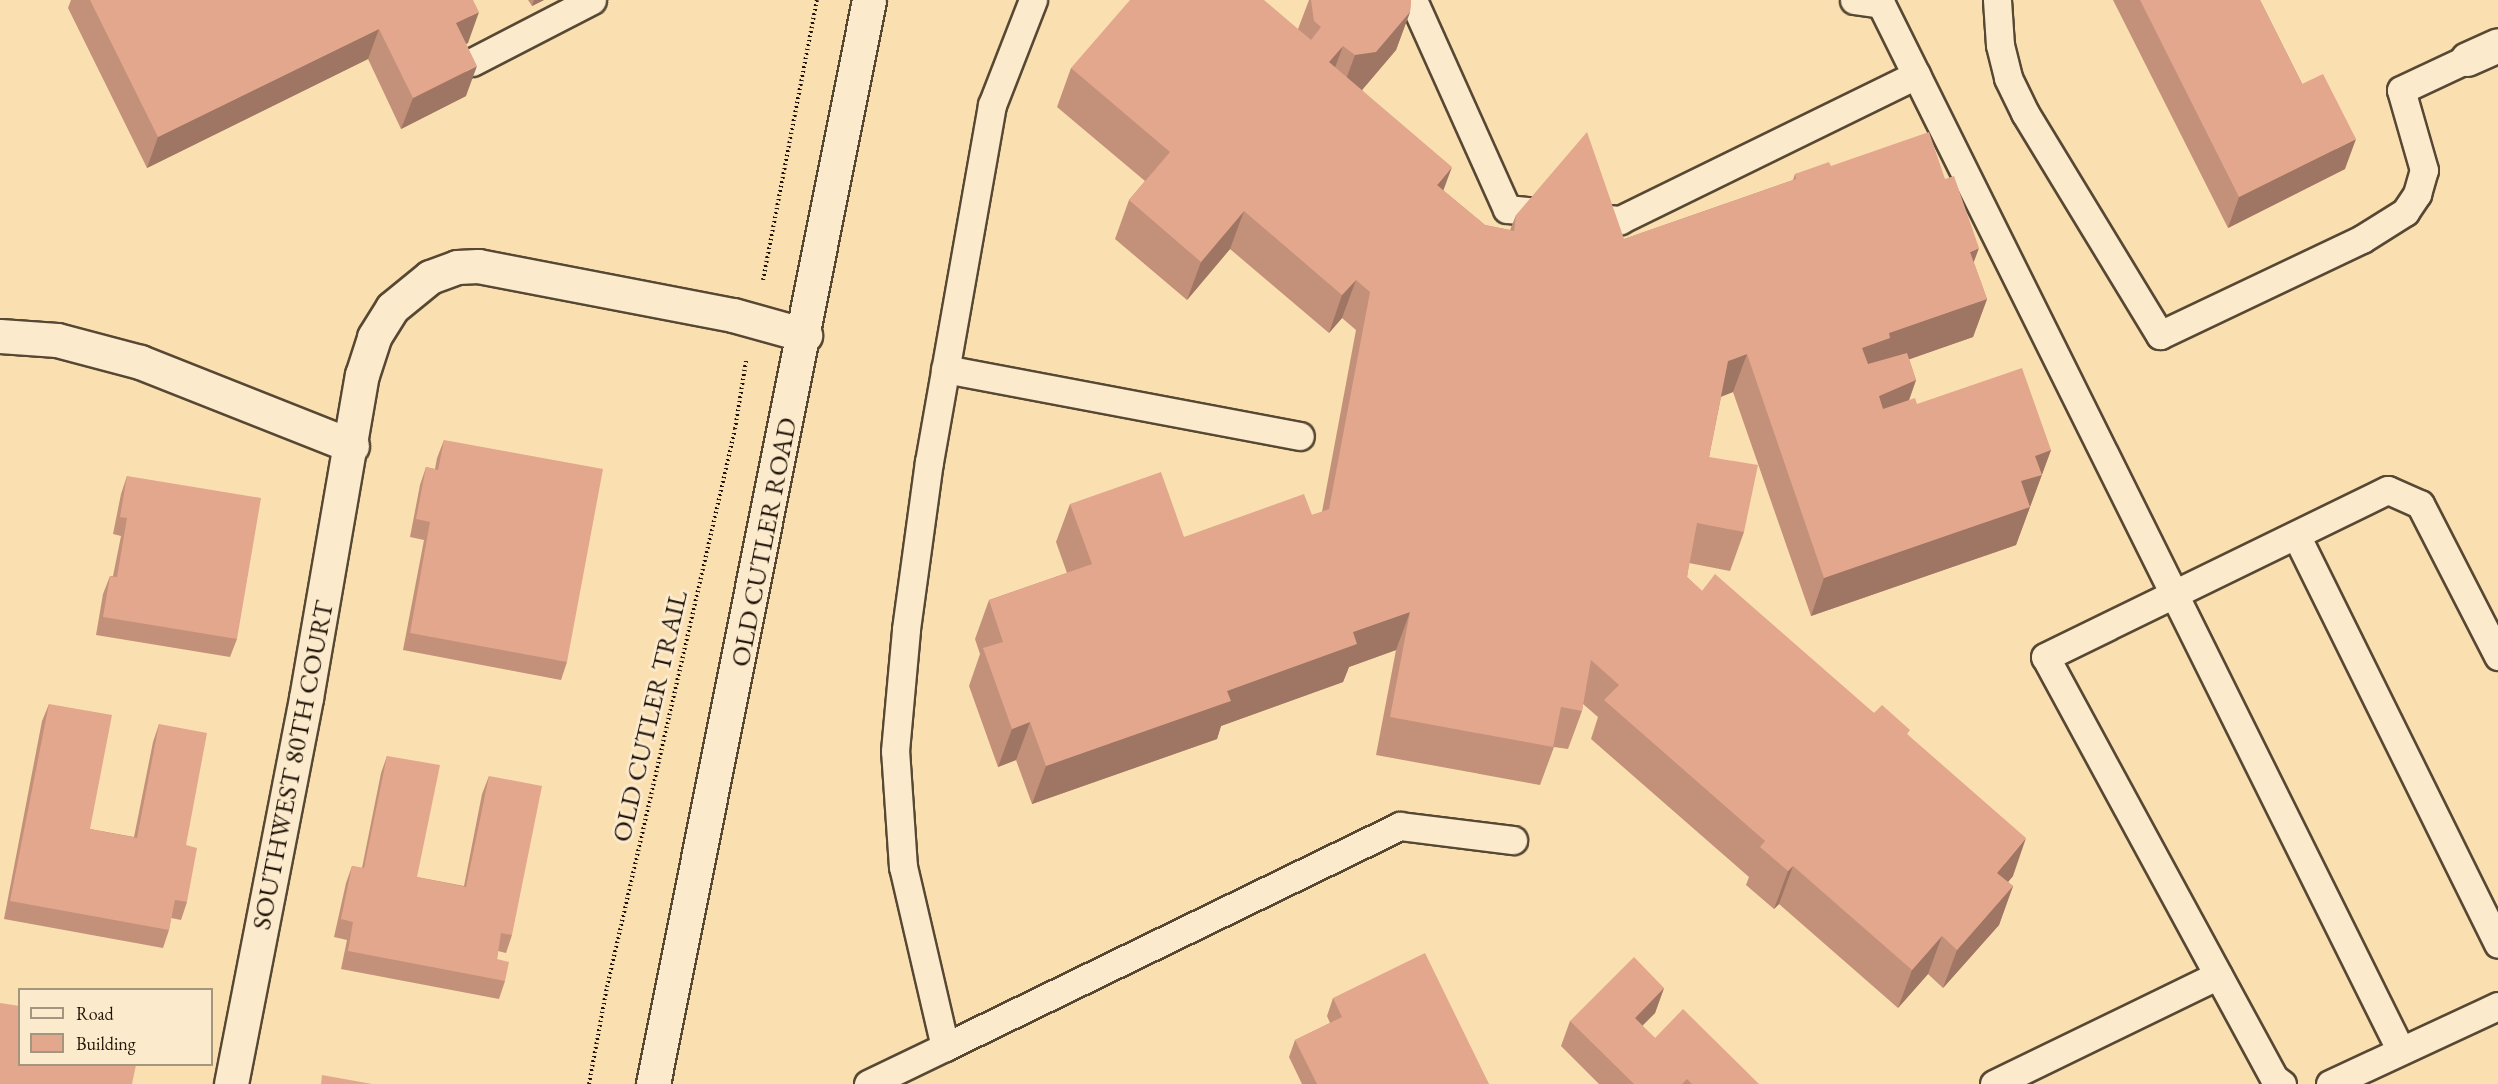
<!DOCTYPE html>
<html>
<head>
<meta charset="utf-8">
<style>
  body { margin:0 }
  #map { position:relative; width:2498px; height:1084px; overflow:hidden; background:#fadfb1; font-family:"EB Garamond",serif }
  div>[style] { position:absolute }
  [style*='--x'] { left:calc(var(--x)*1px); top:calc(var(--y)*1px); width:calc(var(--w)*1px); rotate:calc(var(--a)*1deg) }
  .path>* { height:4px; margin-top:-2px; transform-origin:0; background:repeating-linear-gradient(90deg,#21150a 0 1.5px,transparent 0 4.5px) }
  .roads { filter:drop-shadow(2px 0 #574834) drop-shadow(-2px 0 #574834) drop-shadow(0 2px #574834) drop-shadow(0 -2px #574834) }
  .lane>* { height:27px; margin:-13.5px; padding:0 13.5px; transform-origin:13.5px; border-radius:13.5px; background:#fceacc }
  .street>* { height:33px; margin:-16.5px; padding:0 16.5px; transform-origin:16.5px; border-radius:16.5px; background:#fceacc }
  .secondary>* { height:33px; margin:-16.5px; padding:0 16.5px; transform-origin:16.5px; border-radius:16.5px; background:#fceacc }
  .wall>* { inset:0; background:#c39079 }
  .shaded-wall>* { inset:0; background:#9f7563 }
  .building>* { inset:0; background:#e3a78d }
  span { translate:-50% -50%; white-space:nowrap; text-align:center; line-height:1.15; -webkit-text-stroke:6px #fceacc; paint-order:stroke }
  .street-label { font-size:27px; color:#21150a }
  .legend { position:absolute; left:18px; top:988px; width:195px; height:78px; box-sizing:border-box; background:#fceacc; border:2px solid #a4957e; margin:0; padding:8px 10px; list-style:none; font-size:18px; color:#21150a }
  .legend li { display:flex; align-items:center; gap:12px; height:30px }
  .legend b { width:30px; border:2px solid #a4957e }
</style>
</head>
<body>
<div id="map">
  <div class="path">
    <i style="--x:763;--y:280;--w:285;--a:-79.1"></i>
    <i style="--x:589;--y:1084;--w:99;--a:-79.5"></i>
    <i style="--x:607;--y:987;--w:572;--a:-77.08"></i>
    <i style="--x:735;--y:429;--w:69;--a:-80.8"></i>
  </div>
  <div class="roads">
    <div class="lane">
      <i style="--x:1413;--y:0;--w:229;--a:65.8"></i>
      <i style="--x:1507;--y:209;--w:114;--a:5.6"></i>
      <i style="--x:1620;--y:220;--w:330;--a:-26.1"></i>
      <i style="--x:1854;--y:0;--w:27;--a:8"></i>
      <i style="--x:1879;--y:0;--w:1173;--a:63.59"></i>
      <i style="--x:1997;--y:0;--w:45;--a:86.2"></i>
      <i style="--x:2000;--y:45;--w:34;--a:76"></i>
      <i style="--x:2008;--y:78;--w:39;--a:64"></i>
      <i style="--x:2025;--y:113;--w:260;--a:58.7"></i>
      <i style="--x:2160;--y:335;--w:224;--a:-25.4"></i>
      <i style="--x:2362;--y:239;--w:51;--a:-32.1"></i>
      <i style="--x:2405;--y:212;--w:22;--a:-56"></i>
      <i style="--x:2417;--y:194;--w:25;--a:-74"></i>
      <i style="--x:2424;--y:170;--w:83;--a:-106"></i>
      <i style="--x:2401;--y:90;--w:73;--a:-25.2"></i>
      <i style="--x:472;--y:62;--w:135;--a:-27.3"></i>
      <i style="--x:945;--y:369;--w:361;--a:10.7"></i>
      <i style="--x:2296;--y:535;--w:456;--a:63.7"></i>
      <i style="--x:945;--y:1047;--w:506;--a:-25.91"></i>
      <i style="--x:1400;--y:826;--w:114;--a:7.1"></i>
      <i style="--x:868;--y:1084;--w:85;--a:-25.7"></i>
      <i style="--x:945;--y:1047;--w:185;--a:-103.1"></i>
      <i style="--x:903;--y:867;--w:116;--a:-93.9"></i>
      <i style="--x:895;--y:751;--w:122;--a:-84.8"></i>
      <i style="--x:906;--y:629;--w:169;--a:-82.2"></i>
      <i style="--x:929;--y:462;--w:363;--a:-80"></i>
      <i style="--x:992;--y:105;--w:113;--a:-68.7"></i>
      <i style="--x:1994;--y:1084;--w:249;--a:-25.9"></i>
      <i style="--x:2282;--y:1084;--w:10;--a:-143"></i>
      <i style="--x:2274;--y:1078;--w:479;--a:-118.5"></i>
      <i style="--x:2045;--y:657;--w:381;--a:-26"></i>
      <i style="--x:2388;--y:490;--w:35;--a:24"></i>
      <i style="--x:2420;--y:504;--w:171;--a:62.8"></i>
      <i style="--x:2330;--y:1084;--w:185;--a:-24.9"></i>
    </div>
    <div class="street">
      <i style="--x:2467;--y:59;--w:34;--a:-24"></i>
      <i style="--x:0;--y:336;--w:57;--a:4"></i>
      <i style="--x:57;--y:340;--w:86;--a:14.8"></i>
      <i style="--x:140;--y:362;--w:228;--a:21.6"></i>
      <i style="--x:231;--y:1084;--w:393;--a:-79"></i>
      <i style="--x:306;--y:698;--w:328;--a:-80.2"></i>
      <i style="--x:362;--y:375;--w:40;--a:-72"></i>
      <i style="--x:374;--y:337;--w:34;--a:-58"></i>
      <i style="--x:392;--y:308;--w:49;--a:-39.2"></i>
      <i style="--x:430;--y:277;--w:29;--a:-20"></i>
      <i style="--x:457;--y:267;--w:21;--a:-3"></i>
      <i style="--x:478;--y:266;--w:260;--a:10.9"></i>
      <i style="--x:733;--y:315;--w:75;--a:15.5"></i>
    </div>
    <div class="secondary">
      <i style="--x:653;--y:1084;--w:1105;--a:-78.73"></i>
    </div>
  </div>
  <div class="wall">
    <i style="clip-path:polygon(71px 0,473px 0,468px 43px,466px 44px,466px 96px,401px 129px,368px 59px,147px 168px,68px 8px)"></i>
    <i style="clip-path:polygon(528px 0,544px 0,532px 6px)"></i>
    <i style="clip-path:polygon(1309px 0,1411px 0,1410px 12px,1396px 50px,1362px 90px,1444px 191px,1485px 225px,1510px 230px,1516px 215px,1624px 239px,1793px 180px,1795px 174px,1831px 166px,1974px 263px,1987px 299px,1973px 337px,1909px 359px,1916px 380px,1909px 401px,1917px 404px,2051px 450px,2016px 545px,1811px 616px,1733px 392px,1721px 397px,1709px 457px,1744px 532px,1730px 571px,1689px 563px,1687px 577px,1702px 591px,1874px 713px,1908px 735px,2013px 876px,2008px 882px,2013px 886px,1999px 925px,1943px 988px,1928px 974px,1898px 1008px,1779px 904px,1774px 909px,1746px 885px,1749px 877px,1591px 739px,1598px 717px,1583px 704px,1582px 711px,1568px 749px,1554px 747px,1540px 785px,1376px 755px,1396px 650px,1349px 667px,1343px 682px,1221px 726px,1217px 739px,1032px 804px,1016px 760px,998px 767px,969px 686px,980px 654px,975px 639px,989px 600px,1067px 573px,1056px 542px,1070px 504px,1184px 537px,1312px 515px,1322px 512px,1356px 330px,1342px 318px,1329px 333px,1230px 249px,1187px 300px,1115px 239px,1129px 200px,1145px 181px,1057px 107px,1071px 68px,1298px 29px)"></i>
    <i style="clip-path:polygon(2113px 0,2260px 0,2345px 169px,2228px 228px)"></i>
    <i style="clip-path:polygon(444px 440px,567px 662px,561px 680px,403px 650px,424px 540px,410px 537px,420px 485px,426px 467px,435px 469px,437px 458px)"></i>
    <i style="clip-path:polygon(127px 476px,237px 639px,230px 657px,96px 635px,103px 594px,110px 576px,113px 576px,121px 536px,113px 534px,121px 494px)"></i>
    <i style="clip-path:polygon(49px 704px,90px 829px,134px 837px,153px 742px,159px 724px,186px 845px,187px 902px,181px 920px,171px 918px,169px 930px,163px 948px,4px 919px,42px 721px)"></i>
    <i style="clip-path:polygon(387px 756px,417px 877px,464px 886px,482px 794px,489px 776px,512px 935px,506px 953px,498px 951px,497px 959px,505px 981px,499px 999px,341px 969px,347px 940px,334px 937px,346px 883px,352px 866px,362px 868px,381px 773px)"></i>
    <i style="clip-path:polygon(1664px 988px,1655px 1013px,1642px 1026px,1655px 1038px,1759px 1084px,1599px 1084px,1561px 1046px,1570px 1021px)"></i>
    <i style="clip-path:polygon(1333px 998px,1489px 1084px,1302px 1084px,1289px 1057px,1295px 1040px,1330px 1023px,1327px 1016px)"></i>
  </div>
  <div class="shaded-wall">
    <i style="clip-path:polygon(534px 0,544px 0,532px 6px)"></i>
    <i style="clip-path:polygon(479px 12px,468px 43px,444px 54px,456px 23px)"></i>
    <i style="clip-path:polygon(1410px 12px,1396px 50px,1362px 90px,1341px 93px,1355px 55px)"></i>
    <i style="clip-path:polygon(379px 29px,368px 59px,147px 168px,158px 137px)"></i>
    <i style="clip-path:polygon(1343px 46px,1329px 84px,1329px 62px)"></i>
    <i style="clip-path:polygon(477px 66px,466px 96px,401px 129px,413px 98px)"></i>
    <i style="clip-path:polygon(2356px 139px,2345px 169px,2228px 228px,2239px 197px)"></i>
    <i style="clip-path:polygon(1452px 167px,1438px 205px,1437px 185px)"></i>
    <i style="clip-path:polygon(1244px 211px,1230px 249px,1187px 300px,1201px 262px)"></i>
    <i style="clip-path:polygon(1979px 248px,1965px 286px,1970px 252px)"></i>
    <i style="clip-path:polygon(1356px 280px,1342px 318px,1329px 333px,1342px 295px)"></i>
    <i style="clip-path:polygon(1987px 299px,1973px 337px,1879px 370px,1848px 386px,1862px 348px,1889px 333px)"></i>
    <i style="clip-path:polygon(1747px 354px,1733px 392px,1714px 399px,1728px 361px)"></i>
    <i style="clip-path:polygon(1916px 380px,1902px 418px,1865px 434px,1879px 396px)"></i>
    <i style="clip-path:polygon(2051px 450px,2016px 545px,1811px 616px,1824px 578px,2021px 481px,2035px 456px)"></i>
    <i style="clip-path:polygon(1410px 612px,1396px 650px,1349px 667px,1343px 682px,1221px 726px,1217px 739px,1032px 804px,1046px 766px,1227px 691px,1353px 632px)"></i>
    <i style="clip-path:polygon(1030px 722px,1016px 760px,998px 767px,1012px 729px)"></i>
    <i style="clip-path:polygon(2026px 838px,2013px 876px,1983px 911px,1997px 873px)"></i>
    <i style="clip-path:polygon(1793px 866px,1779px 904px,1774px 909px,1788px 871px)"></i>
    <i style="clip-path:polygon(2013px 886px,1999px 925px,1943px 988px,1957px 950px)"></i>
    <i style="clip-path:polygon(1942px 936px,1928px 974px,1898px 1008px,1912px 970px)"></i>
    <i style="clip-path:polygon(1664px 988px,1655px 1013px,1625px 1043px,1635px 1018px)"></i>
  </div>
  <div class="building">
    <i style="clip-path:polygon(90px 0,473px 0,479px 12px,456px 23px,477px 66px,413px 98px,379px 29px,158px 137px)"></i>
    <i style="clip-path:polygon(1130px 0,1264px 0,1311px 40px,1321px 27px,1314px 21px,1311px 0,1411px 0,1410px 12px,1376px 52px,1355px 55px,1343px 46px,1329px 62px,1452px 167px,1437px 185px,1485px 225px,1514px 231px,1516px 215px,1587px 132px,1624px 239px,1796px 179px,1795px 174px,1829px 162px,1831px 166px,1929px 132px,1945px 179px,1954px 176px,1979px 248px,1970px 252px,1987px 299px,1889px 333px,1890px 338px,1862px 348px,1868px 364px,1907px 353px,1916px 380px,1879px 396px,1883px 409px,1915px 398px,1917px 404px,2022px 368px,2051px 450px,2035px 456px,2042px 475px,2021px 481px,2030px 507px,1824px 578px,1747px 354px,1728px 361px,1709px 457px,1758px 465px,1744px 532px,1697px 523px,1687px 577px,1702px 591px,1715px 574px,1874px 713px,1882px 705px,1910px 730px,1907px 734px,2026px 838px,1997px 873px,2013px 886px,1957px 950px,1942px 936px,1912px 970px,1793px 866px,1788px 871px,1760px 847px,1765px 841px,1604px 700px,1619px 685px,1591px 660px,1582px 711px,1561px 707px,1553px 747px,1390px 717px,1410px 612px,1353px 632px,1357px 644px,1227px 691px,1231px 701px,1046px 766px,1030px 722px,1012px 729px,983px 648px,1003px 642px,989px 600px,1092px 564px,1070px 504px,1161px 472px,1184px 537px,1304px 494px,1312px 515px,1329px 509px,1370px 292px,1356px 280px,1342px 295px,1244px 211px,1201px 262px,1129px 200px,1170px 152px,1071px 68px)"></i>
    <i style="clip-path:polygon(2140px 0,2260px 0,2302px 84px,2323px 74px,2356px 139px,2239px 197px)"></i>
    <i style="clip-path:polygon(444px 440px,603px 469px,567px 662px,410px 633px,430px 522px,416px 519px,426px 467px,438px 470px)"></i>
    <i style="clip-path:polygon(127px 476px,261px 498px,237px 639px,103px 617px,110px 576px,117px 577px,127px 518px,120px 517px)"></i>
    <i style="clip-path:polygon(49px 704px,112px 715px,90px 829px,137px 838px,159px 724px,207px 733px,186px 845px,197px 848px,187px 902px,175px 900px,169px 930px,10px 901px)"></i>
    <i style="clip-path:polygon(387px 756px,440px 765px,417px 877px,466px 887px,489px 776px,542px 786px,512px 935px,501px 933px,497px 959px,509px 962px,505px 981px,348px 951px,353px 922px,341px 919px,352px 866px,364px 868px)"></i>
    <i style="clip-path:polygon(1425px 953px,1489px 1084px,1317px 1084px,1295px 1040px,1342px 1017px,1333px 998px)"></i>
    <i style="clip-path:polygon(1634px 957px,1664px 988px,1635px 1018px,1655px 1038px,1683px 1009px,1759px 1084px,1692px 1084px,1687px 1079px,1682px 1084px,1634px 1084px,1570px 1021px)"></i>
    <i style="clip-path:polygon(0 1003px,20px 1006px,20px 1065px,136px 1065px,132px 1084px,0 1084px)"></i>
    <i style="clip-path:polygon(322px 1075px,372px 1084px,321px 1084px)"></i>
  </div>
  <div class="street-label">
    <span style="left:763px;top:542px;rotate:-79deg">OLD CUTLER ROAD</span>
    <span style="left:649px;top:716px;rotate:-77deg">OLD CUTLER TRAIL</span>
    <span style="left:292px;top:765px;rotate:-79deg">SOUTHWEST 80TH COURT</span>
  </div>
  <ul class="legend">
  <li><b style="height:8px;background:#fceacc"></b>Road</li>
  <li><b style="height:16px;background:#e3a78d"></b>Building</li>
  </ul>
</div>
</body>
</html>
